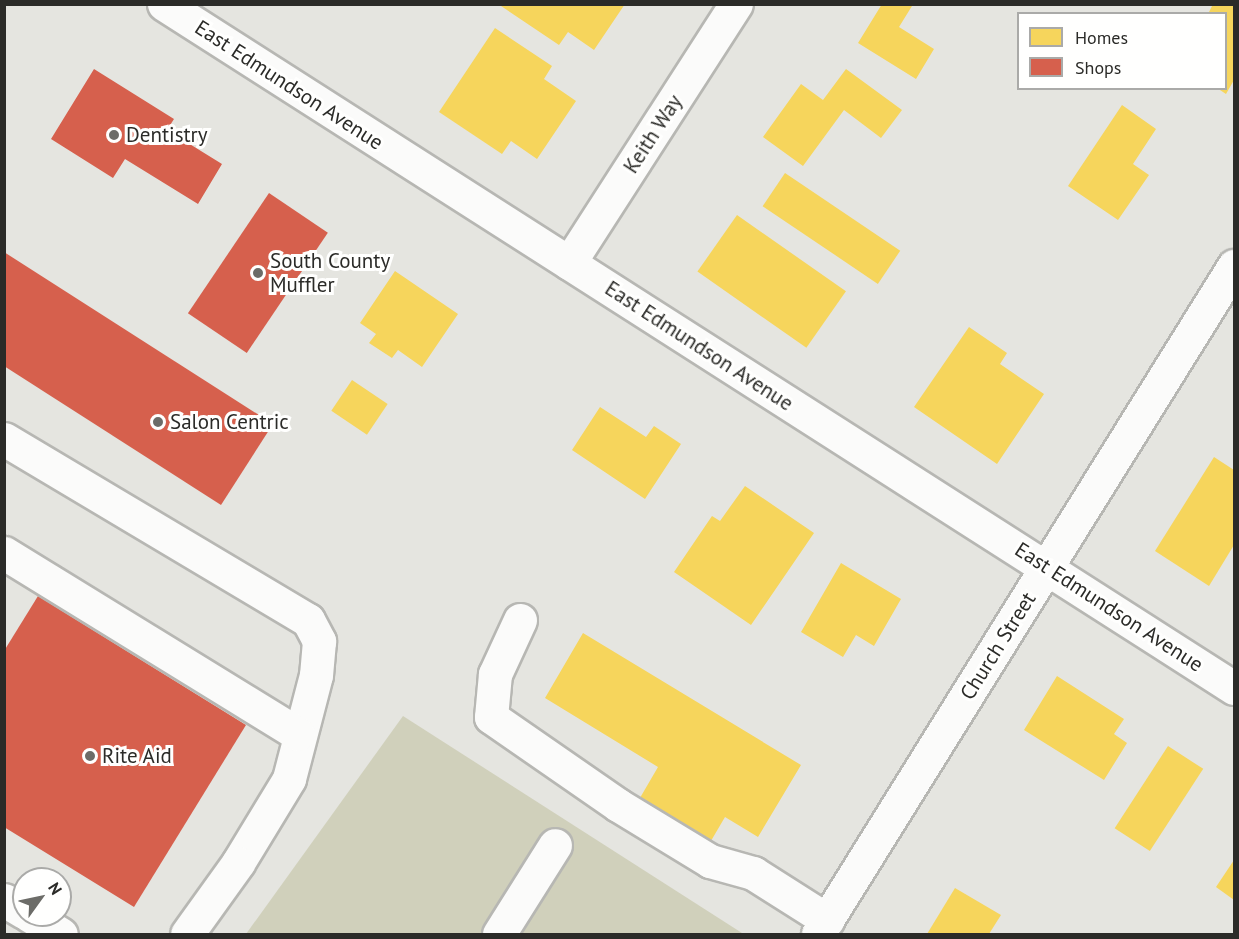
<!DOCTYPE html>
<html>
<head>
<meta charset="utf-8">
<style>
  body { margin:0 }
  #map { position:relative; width:1239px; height:939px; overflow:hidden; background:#e5e5e0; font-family:"PT Sans",sans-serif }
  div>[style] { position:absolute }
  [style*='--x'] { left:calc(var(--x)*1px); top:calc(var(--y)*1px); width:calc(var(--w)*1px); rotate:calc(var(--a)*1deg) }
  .green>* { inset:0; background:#d0d0bb }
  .homes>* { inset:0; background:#f6d55c; transform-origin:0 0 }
  .shops>* { inset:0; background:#d6604d; transform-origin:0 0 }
  .roads { filter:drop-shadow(2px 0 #b7b7b3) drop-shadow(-2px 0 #b7b7b3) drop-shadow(0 2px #b7b7b3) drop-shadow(0 -2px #b7b7b3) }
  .minor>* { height:33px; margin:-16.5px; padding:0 16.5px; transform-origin:16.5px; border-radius:16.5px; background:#fbfbfa }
  .dots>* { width:16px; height:16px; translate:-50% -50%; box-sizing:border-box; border:3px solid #fffffe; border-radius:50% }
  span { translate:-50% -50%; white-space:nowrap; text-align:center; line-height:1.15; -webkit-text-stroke:6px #fffffe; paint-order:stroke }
  .street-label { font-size:21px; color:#2b2b28 }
  .poi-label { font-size:21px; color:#2b2b28 }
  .left { translate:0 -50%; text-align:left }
  .frame { position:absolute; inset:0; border:6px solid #2b2b28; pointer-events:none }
  .legend { position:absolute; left:1017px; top:12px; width:210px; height:78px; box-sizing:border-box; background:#fffffe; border:2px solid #aaaaa8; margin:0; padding:8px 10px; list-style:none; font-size:18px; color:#2b2b28 }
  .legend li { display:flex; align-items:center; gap:12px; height:30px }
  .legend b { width:30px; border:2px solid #aaaaa8 }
  .north { position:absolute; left:12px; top:867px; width:60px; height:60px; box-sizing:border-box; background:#fffffe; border:2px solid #aaaaa8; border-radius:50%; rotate:57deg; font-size:16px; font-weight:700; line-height:24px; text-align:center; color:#2b2b28 }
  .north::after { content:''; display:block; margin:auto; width:21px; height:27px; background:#6c6c68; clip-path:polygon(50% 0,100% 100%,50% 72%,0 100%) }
</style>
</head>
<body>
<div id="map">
  <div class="green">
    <i style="clip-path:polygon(403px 716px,742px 933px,740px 934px,246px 934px)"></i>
  </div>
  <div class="homes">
    <i style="clip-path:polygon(498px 4px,625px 4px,594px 50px,568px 32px,559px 45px)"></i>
    <i style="clip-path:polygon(882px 4px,912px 6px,899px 27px,934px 49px,916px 79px,858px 43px)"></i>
    <i style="clip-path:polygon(1213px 4px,1234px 4px,1234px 80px,1226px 94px,1217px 88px,1226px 88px,1226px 14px,1208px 14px)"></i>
    <i style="clip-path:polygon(495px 28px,552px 66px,544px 79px,576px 101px,537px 159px,511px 141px,502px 154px,439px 112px)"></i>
    <i style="clip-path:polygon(846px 69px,902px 110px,881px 138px,844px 110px,803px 166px,763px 137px,801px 84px,823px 100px)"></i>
    <i style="clip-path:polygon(1122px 105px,1156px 129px,1133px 164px,1149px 175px,1118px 220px,1068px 186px)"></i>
    <i style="left:785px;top:173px;width:139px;height:40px;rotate:34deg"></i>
    <i style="left:737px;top:215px;width:133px;height:69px;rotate:35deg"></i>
    <i style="clip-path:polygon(395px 271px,458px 314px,422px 367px,398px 350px,392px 358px,369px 343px,376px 334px,360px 323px)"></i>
    <i style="clip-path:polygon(969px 327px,1007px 353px,1000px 364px,1044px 394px,997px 464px,914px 407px)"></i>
    <i style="left:352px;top:380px;width:43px;height:37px;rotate:34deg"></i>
    <i style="clip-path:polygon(600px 407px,646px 437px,654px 426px,681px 444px,645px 499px,572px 450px)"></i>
    <i style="clip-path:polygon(1214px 457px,1234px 470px,1234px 545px,1209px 586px,1155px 551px)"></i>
    <i style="clip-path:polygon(745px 486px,814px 533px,751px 625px,674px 572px,712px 516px,720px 521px)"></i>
    <i style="clip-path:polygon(841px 563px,901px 599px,874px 646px,856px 635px,843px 657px,801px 632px)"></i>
    <i style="clip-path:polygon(583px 633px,801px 765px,758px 837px,725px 817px,708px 846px,637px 803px,658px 767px,545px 698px)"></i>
    <i style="clip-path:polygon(1057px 676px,1124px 719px,1114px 734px,1127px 743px,1104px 780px,1024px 730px)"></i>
    <i style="left:1168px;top:746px;width:42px;height:98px;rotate:33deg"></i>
    <i style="clip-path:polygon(1234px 860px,1234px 900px,1216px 887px)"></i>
    <i style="clip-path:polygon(955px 888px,1001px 915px,989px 934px,927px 934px)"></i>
  </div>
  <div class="shops">
    <i style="clip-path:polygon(94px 69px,174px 119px,167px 130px,222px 164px,198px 204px,125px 159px,113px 178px,51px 139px)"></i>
    <i style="left:269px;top:193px;width:71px;height:145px;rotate:34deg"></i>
    <i style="clip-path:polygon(4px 252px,273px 424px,221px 505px,4px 366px)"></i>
    <i style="clip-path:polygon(38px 596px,246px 725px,134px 907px,4px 827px,4px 651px)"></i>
  </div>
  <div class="roads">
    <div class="minor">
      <i style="--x:164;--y:4;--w:1270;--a:32.59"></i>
      <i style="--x:569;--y:263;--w:308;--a:-57.2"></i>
      <i style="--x:4;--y:439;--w:354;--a:30.8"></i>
      <i style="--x:308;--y:620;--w:24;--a:62"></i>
      <i style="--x:319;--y:641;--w:34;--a:95"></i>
      <i style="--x:316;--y:675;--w:107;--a:104.6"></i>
      <i style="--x:289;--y:779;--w:98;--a:121.3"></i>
      <i style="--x:238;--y:863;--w:87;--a:125.7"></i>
      <i style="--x:4;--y:553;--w:345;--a:31.6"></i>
      <i style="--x:520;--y:620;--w:60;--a:114.8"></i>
      <i style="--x:495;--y:674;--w:43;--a:95.3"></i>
      <i style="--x:491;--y:717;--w:155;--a:34.7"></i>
      <i style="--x:618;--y:805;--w:108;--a:31.3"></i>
      <i style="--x:710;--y:861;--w:45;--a:15.6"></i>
      <i style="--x:753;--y:873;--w:88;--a:32.4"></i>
      <i style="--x:4;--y:900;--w:23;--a:31"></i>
      <i style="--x:29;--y:915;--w:37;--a:31"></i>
      <i style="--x:499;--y:934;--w:105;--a:-57.8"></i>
      <i style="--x:818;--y:934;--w:787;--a:-58.09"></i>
    </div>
  </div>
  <div class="dots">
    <i style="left:114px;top:135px;background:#6c6c68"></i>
    <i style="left:258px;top:273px;background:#6c6c68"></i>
    <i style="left:158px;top:422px;background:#6c6c68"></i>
    <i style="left:90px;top:756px;background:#6c6c68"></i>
  </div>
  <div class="street-label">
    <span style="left:289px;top:85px;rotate:33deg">East Edmundson Avenue</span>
    <span style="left:653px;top:134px;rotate:-57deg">Keith Way</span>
    <span style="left:699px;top:346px;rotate:33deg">East Edmundson Avenue</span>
    <span style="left:1109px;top:607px;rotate:33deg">East Edmundson Avenue</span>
    <span style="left:998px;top:646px;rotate:-58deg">Church Street</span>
  </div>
  <div class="poi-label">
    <span class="left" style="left:126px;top:135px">Dentistry</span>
    <span class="left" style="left:270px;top:273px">South County<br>Muffler</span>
    <span class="left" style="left:170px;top:422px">Salon Centric</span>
    <span class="left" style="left:102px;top:756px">Rite Aid</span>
  </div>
  <div class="frame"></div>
  <ul class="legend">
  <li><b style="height:16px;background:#f6d55c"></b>Homes</li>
  <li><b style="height:16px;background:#d6604d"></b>Shops</li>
  </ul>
  <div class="north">N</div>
</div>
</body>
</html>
